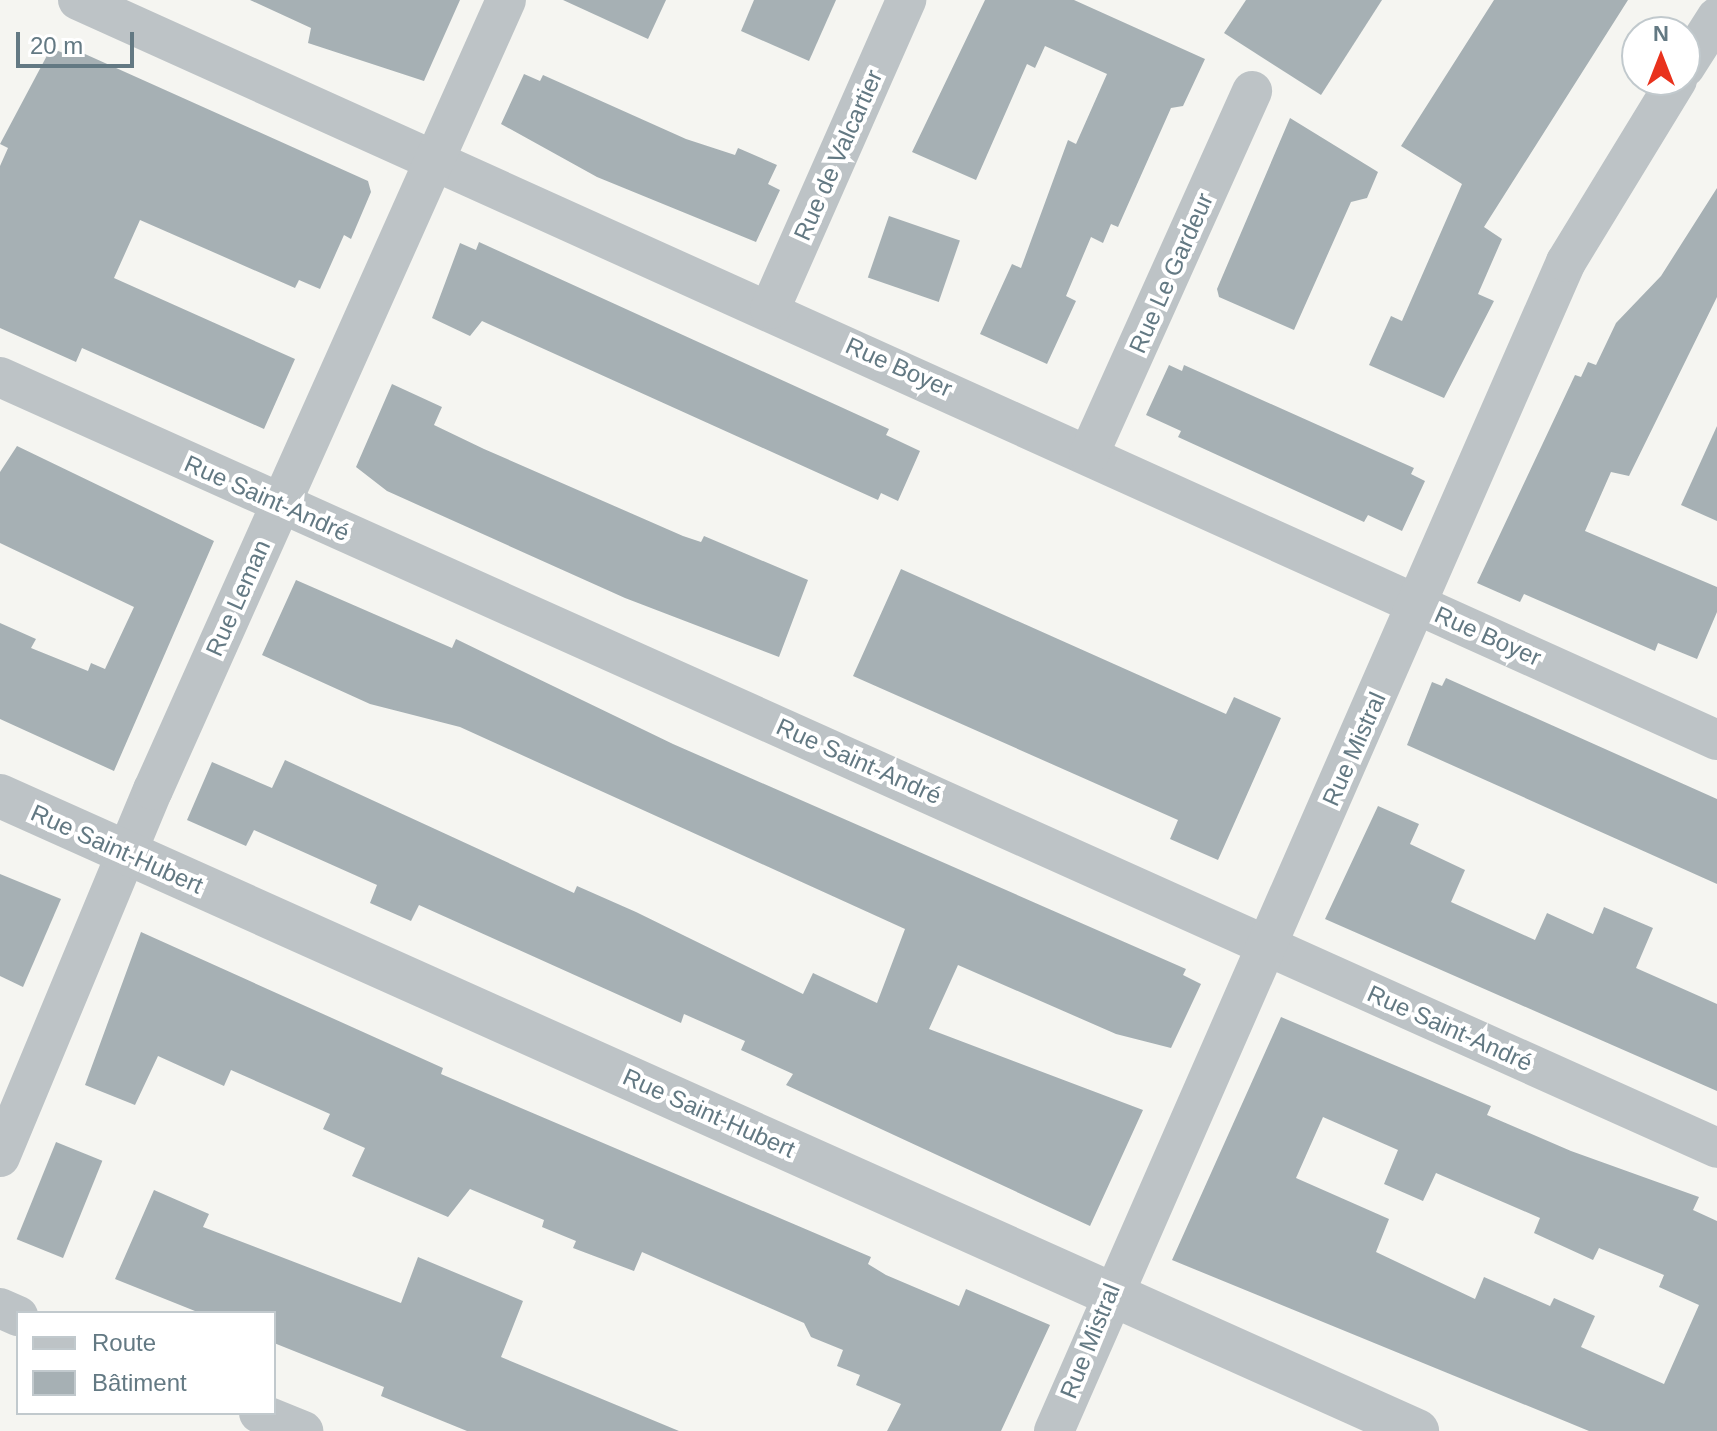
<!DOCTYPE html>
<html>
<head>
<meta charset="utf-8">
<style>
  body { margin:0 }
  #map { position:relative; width:1717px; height:1431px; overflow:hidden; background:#f5f5f1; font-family:Arial,sans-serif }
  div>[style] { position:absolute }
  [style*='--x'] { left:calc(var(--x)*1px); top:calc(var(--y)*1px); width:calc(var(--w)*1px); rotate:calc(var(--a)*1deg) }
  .building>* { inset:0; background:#a6b0b4; transform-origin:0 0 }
  .minor>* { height:40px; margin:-20px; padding:0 20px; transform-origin:20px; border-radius:20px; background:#bdc3c6 }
  .tertiary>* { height:44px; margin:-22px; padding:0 22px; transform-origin:22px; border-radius:22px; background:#bdc3c6 }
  span { translate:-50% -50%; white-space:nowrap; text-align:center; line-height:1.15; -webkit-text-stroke:8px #fff; paint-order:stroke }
  .street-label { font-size:24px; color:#637983 }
  .legend { position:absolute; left:16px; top:1311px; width:260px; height:104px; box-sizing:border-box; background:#fff; border:2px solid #c1c9cd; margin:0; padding:10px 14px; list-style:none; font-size:24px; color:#637983 }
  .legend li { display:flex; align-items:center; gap:16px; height:40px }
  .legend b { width:40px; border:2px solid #c1c9cd }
  .north { position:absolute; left:1621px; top:16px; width:80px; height:80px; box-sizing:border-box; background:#fff; border:2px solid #c1c9cd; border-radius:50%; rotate:0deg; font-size:22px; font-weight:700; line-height:32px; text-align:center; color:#637983 }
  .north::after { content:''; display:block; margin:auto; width:28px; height:36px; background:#e9321d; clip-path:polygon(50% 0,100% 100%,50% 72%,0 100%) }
  .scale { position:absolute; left:16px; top:32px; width:118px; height:36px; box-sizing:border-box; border:4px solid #637983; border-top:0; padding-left:10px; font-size:24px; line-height:28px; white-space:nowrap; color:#637983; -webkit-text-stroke:6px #fff; paint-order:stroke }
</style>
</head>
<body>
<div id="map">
  <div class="building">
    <i style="clip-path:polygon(250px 0,460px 0,424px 81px,308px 43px,311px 28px)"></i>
    <i style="clip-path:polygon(563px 0,666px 0,648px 39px)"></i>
    <i style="clip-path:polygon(754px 0,836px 0,809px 61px,741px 31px)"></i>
    <i style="clip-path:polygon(985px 0,1074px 0,1205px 59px,1183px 106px,1171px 108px,1118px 227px,1111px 224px,1103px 243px,1091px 237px,1066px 296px,1076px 301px,1047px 364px,980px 334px,1012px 264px,1021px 268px,1068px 140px,1076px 144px,1107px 74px,1045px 46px,1035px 68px,1027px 64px,976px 180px,912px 152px)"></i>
    <i style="clip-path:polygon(1246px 0,1382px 0,1321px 95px,1224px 33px)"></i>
    <i style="clip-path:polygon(1494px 0,1628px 0,1484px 227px,1502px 239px,1478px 294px,1494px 301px,1444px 398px,1369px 365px,1391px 316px,1402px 321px,1462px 184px,1401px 146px)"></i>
    <i style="clip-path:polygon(51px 48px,73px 57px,76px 50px,368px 181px,371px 192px,351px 239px,344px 235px,320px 289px,299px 280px,295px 288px,140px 220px,114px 278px,295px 359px,264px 429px,82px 348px,76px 362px,0 328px,0 166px,8px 148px,0 144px)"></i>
    <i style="clip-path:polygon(524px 74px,540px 81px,543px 75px,686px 139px,735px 155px,738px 148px,777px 165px,768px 184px,780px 190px,756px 242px,597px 177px,501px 124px)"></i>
    <i style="clip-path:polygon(1290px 118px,1378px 172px,1367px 198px,1351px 202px,1294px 330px,1219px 297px,1217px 289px)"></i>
    <i style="clip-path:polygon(1717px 188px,1717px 297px,1629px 476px,1611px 472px,1585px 531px,1717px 587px,1717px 612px,1697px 659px,1658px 643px,1655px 651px,1524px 594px,1520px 602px,1477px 583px,1575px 375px,1581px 377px,1588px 362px,1596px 365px,1616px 323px,1661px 276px)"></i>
    <i style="left:889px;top:216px;width:75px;height:65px;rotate:19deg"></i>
    <i style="clip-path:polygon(479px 242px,889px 429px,886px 435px,920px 451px,898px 501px,881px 493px,878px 500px,482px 321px,470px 336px,432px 318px,460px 243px,476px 250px)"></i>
    <i style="clip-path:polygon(1169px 365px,1182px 371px,1184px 365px,1414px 468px,1411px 474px,1425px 481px,1402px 531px,1368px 515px,1364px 522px,1178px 437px,1181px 431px,1146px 415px)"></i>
    <i style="clip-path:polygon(392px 384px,442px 407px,434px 425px,484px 449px,683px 536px,701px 542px,704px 536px,808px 580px,779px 657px,625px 598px,387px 491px,356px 467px)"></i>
    <i style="clip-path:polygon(1717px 426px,1717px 521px,1681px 505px)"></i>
    <i style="clip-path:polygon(17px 446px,214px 541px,114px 771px,0 719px,0 623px,36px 639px,31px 648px,88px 671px,91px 663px,105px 669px,134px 607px,0 543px,0 472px)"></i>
    <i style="clip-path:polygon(901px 569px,1226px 714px,1234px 697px,1281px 718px,1218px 860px,1170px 839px,1178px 820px,853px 676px)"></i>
    <i style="clip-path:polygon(296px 580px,452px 648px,456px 639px,673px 744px,1186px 969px,1183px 975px,1201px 984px,1171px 1048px,1116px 1034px,958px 965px,929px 1029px,1143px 1110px,1090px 1226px,786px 1085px,793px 1074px,741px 1050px,745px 1041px,684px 1014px,681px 1023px,419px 905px,411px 921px,370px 903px,377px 885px,254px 830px,246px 846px,187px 820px,212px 762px,272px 788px,285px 760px,574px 893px,577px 886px,636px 912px,803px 994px,813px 973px,877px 1003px,905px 929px,460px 727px,370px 704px,262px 655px)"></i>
    <i style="clip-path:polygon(1446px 678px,1717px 799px,1717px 884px,1407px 745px,1432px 682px,1442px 686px)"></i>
    <i style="clip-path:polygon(1378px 806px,1419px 824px,1410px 844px,1465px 870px,1451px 902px,1535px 940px,1547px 913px,1593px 934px,1604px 907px,1653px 928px,1636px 968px,1717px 1004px,1717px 1091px,1325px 919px)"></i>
    <i style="clip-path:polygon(0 874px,61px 899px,23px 987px,0 976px)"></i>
    <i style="clip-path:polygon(141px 932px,443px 1068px,441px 1074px,871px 1257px,868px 1264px,886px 1275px,959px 1306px,966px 1289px,1050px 1325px,1001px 1431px,887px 1431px,901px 1404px,856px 1385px,860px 1375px,837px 1366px,843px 1350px,811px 1337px,804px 1323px,642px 1252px,634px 1271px,573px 1248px,576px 1241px,542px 1227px,544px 1220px,470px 1189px,448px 1217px,352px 1176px,365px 1148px,323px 1129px,330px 1114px,231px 1070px,224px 1086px,158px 1056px,135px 1105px,85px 1085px)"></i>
    <i style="clip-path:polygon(evenodd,1281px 1017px,1491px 1106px,1487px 1115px,1571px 1151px,1699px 1197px,1693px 1210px,1717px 1221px,1717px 1431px,1589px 1431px,1172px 1260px,1281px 1017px,1323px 1117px,1398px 1150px,1384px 1184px,1423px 1201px,1436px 1173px,1540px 1218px,1534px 1233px,1593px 1260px,1599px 1248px,1664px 1275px,1659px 1287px,1699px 1305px,1664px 1384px,1581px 1347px,1595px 1316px,1554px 1298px,1550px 1306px,1484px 1277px,1475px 1299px,1376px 1252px,1389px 1219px,1296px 1178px,1323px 1117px)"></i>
    <i style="left:56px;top:1142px;width:50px;height:105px;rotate:22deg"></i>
    <i style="clip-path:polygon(154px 1190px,209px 1214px,203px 1227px,401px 1303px,418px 1257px,523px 1301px,501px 1357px,679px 1431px,467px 1431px,381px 1396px,384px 1387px,274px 1343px,274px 1313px,200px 1313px,115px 1279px)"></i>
  </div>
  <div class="minor">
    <i style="--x:78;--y:0;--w:1798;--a:24.3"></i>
    <i style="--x:1685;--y:67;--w:59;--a:-57.4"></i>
    <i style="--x:770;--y:309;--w:338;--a:-66.2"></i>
    <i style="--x:0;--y:377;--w:1882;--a:24.18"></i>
    <i style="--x:1089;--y:454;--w:398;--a:-65.8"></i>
    <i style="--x:0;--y:1157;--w:398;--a:-67.4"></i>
    <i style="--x:153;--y:790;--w:865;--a:-65.92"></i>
    <i style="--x:0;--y:1308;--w:20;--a:24"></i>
    <i style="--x:259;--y:1413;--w:48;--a:22.2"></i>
    <i style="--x:1054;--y:1431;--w:1276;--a:-66.35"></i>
    <i style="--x:1566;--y:262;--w:213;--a:-58.6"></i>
  </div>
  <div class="tertiary">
    <i style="--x:0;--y:796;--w:1553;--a:24.14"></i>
  </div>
  <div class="street-label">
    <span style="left:838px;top:155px;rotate:-66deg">Rue de Valcartier</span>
    <span style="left:1171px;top:273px;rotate:-66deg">Rue Le Gardeur</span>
    <span style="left:899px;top:367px;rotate:24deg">Rue Boyer</span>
    <span style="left:267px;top:498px;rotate:24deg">Rue Saint-André</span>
    <span style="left:238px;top:598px;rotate:-66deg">Rue Leman</span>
    <span style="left:1488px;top:636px;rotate:24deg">Rue Boyer</span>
    <span style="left:1354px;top:749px;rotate:-66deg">Rue Mistral</span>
    <span style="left:859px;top:761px;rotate:24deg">Rue Saint-André</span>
    <span style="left:117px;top:849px;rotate:24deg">Rue Saint-Hubert</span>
    <span style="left:1450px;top:1028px;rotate:24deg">Rue Saint-André</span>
    <span style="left:709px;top:1113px;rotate:24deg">Rue Saint-Hubert</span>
    <span style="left:1090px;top:1341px;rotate:-68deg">Rue Mistral</span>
  </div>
  <ul class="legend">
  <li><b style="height:10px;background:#bdc3c6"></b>Route</li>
  <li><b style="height:22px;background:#a6b0b4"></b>Bâtiment</li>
  </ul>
  <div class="north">N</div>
  <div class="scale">20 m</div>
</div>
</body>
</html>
